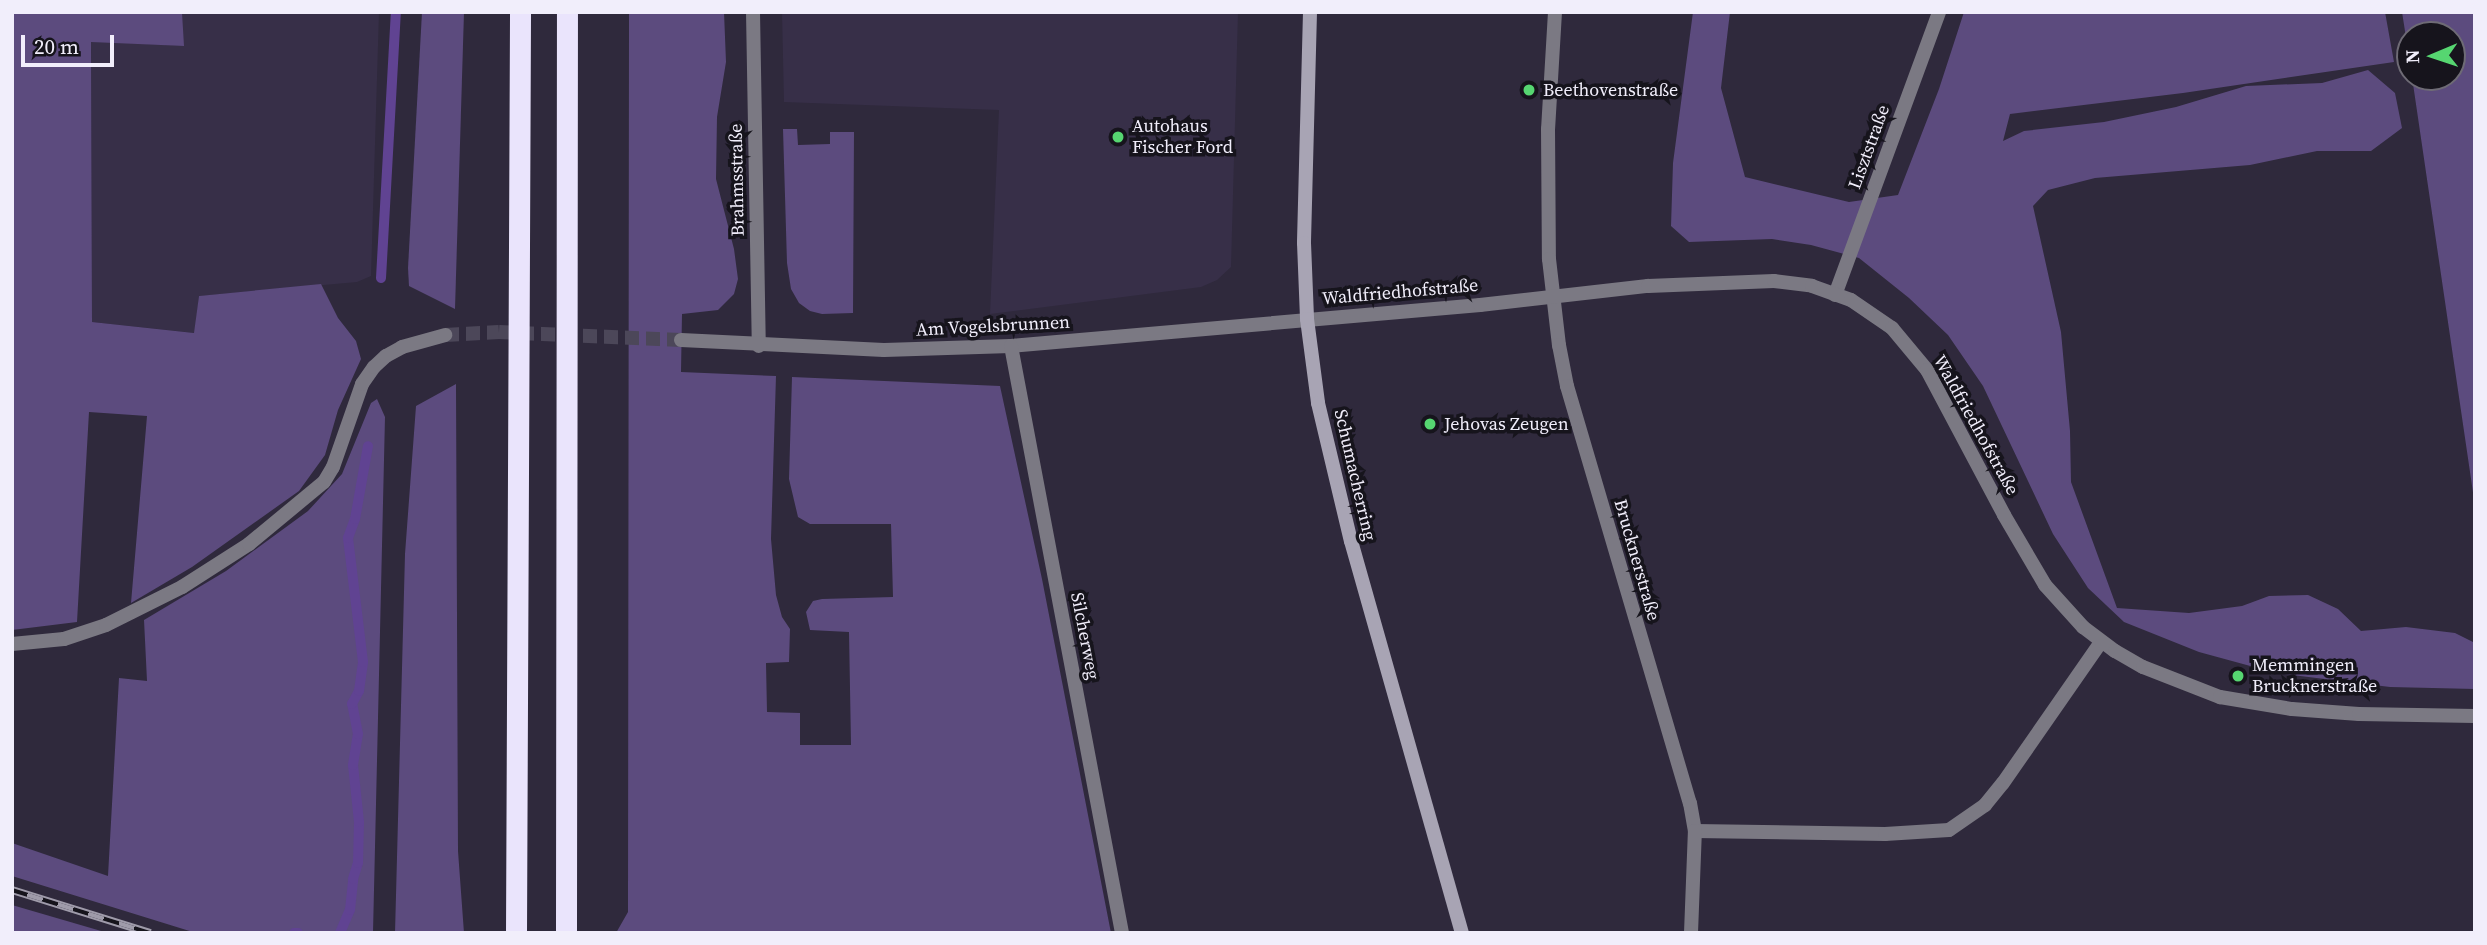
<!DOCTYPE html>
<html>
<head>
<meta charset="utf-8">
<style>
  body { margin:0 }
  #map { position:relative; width:2487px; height:945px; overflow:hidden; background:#2f293c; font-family:"Source Serif 4",serif }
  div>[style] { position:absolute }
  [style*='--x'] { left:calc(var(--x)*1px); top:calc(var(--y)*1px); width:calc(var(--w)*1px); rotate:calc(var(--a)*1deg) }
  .built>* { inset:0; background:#372f48 }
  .green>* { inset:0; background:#5c4b7e }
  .stream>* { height:10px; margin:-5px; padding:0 5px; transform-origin:5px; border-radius:5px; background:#604392 }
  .street-tunnel>* { height:14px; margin-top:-7px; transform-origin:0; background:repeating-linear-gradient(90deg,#4c4759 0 14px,transparent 0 21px) }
  .street>* { height:14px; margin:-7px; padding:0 7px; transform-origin:7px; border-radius:7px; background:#7b7983 }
  .secondary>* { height:14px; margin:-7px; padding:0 7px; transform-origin:7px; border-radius:7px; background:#a8a4b4 }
  .highway>* { height:21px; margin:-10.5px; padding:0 10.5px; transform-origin:10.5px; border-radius:10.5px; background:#eae4fc }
  .rail>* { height:8px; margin-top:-4px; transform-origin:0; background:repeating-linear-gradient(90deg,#16141c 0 16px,#9f9baa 0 32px); box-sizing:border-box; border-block:2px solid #9f9baa }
  .dots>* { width:19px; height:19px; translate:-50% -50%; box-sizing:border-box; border:4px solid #16141c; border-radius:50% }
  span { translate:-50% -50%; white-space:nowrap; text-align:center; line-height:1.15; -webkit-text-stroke:7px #16141c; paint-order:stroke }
  .poi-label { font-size:18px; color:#f1eefb }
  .left { translate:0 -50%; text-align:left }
  .street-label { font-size:18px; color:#f1eefb }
  .frame { position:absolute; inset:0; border:14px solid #f1eefb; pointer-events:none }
  .north { position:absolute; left:2396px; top:21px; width:70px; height:70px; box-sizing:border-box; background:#16141c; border:2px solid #6e6b75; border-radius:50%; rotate:268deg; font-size:19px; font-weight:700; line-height:28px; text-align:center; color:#f1eefb }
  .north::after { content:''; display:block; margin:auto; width:24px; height:32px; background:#56d671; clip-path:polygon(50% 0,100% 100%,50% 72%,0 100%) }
  .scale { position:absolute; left:21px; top:35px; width:93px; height:32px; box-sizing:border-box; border:4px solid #f1eefb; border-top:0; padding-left:9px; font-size:21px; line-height:24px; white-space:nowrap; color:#f1eefb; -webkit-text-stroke:5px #16141c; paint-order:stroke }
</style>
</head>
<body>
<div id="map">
  <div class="built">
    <i style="clip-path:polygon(182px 12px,379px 12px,371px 276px,357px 282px,199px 296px,195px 333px,92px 322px,91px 41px,183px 46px)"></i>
    <i style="clip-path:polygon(782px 12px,1238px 12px,1231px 267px,1217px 280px,1201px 287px,990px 314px,999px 110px,784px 102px)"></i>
  </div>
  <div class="green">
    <i style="clip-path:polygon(12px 12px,182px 12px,184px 46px,91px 42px,92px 322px,194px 333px,199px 296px,321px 284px,338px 318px,356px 341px,361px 359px,338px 410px,325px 455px,299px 491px,192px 567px,131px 603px,147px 416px,89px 412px,77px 622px,12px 630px)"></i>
    <i style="clip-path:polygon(422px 12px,464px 12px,455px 309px,409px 286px,408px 268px)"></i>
    <i style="clip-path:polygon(629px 12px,724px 12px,726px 62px,717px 117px,716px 179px,734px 249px,738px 279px,734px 294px,718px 310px,682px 314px,681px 372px,776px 376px,771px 539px,776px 595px,782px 617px,790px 629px,789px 662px,766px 663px,767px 712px,800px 713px,800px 745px,851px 745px,849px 632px,810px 630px,806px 612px,813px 601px,822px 599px,893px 597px,891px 524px,810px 524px,798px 517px,789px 479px,792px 377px,1000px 386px,1042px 579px,1111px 933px,616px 933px,628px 912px)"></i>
    <i style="clip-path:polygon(1693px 12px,1730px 12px,1721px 88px,1745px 177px,1849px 202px,1898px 195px,1939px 89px,1964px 12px,2385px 12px,2394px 62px,2183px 93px,2010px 114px,2003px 141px,2024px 131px,2104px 122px,2176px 107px,2246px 86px,2322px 83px,2368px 70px,2395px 93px,2402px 128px,2371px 151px,2317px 151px,2250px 165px,2095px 178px,2048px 190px,2033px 206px,2061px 332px,2070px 431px,2071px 482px,2117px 608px,2189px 613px,2242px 606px,2269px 596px,2308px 595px,2338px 609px,2361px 631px,2406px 627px,2455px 633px,2475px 643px,2475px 689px,2390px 687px,2276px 673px,2199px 652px,2124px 622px,2088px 588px,2053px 534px,1983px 386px,1948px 335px,1909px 298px,1859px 258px,1811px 245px,1772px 239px,1689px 242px,1671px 226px,1673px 163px)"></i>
    <i style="clip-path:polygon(2402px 12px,2475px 12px,2475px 506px,2412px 77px,2452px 77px,2452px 35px,2410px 35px,2410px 63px)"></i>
    <i style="clip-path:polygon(783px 129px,797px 129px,798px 145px,830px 144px,830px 132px,854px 132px,853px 313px,822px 314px,810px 311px,799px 303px,791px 289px,787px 263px)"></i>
    <i style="clip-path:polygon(456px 384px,458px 851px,464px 933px,395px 933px,405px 554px,416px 406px)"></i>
    <i style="clip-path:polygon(377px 399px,385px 417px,373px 933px,196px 933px,12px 876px,12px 843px,108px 876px,119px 678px,147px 681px,144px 620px,226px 571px,308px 511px,342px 474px,371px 403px)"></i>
    <i style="clip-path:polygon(12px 905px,108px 933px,12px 933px)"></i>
  </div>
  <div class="stream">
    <i style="--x:381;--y:278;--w:266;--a:-86.8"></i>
    <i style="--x:294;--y:933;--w:4;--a:0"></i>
    <i style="--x:340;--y:933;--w:25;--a:-67"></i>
    <i style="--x:350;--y:910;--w:31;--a:-84"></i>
    <i style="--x:353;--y:879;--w:17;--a:-73"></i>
    <i style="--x:358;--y:863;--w:41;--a:-88.6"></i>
    <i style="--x:359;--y:822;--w:57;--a:-96"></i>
    <i style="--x:353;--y:765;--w:31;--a:-81"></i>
    <i style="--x:358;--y:734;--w:31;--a:-101"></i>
    <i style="--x:352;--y:704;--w:15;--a:-62"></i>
    <i style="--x:359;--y:691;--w:29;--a:-82"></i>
    <i style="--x:363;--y:662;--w:125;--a:-96.9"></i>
    <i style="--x:348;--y:538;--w:20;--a:-70"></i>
    <i style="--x:355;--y:519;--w:74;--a:-79.9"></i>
  </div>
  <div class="street-tunnel">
    <i style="--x:445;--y:335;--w:54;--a:-3.2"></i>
    <i style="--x:499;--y:332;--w:182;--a:2.5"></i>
  </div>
  <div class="street">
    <i style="--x:753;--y:12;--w:334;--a:89"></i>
    <i style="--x:1555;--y:12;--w:117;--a:93.4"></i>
    <i style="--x:1548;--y:129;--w:130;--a:89.6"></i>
    <i style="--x:1549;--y:259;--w:87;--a:83.4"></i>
    <i style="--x:1559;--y:345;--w:42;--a:79"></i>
    <i style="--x:1567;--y:386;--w:435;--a:73.6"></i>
    <i style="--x:1690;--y:803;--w:28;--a:80"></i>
    <i style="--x:1695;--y:831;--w:190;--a:0.9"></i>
    <i style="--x:1885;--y:834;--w:64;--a:-3.6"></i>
    <i style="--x:1949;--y:830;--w:44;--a:-34.8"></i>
    <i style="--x:1985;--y:805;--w:28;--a:-51"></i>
    <i style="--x:2003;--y:783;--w:172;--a:-55.2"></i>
    <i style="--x:1835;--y:295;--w:302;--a:-69.8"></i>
    <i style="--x:681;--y:340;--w:203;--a:2.8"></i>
    <i style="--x:884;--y:350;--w:127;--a:-1.8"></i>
    <i style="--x:1011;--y:346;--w:471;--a:-5"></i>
    <i style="--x:1480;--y:305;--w:169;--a:-6.5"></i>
    <i style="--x:1648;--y:286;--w:126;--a:-2.3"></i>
    <i style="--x:1774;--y:281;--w:38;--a:7"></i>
    <i style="--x:1812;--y:286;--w:41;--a:19.7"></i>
    <i style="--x:1851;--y:300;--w:50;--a:34.3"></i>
    <i style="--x:1892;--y:328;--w:55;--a:50.2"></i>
    <i style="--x:1927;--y:370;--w:164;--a:62"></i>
    <i style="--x:2004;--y:515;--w:81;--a:59.6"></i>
    <i style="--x:2045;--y:585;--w:57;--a:47.9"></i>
    <i style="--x:2083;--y:627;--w:40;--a:37"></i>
    <i style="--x:2115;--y:651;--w:32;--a:30"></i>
    <i style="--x:2143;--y:667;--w:83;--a:21.3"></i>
    <i style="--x:2220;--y:697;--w:73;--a:9.5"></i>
    <i style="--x:2292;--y:709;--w:67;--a:4.3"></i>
    <i style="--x:2359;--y:714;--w:116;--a:1"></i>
    <i style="--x:1011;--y:346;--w:597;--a:79.29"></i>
    <i style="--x:12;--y:644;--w:52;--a:-5.5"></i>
    <i style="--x:64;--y:639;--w:44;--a:-18.4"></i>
    <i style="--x:106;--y:625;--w:85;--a:-26.6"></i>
    <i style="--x:182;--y:587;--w:80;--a:-32.7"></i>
    <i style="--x:249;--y:544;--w:97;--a:-39.6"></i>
    <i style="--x:324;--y:482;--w:17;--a:-59"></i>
    <i style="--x:333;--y:467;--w:88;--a:-70.7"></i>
    <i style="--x:362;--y:384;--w:21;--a:-55"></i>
    <i style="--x:374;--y:367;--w:16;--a:-43"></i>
    <i style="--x:386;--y:356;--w:18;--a:-29"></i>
    <i style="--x:402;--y:347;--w:45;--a:-15.6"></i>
    <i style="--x:1691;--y:933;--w:102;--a:-87.8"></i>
  </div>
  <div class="secondary">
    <i style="--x:1310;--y:12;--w:231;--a:91.5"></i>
    <i style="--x:1304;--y:243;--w:76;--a:87.7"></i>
    <i style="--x:1307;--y:319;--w:85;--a:82.5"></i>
    <i style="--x:1318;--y:403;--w:142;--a:76.6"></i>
    <i style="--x:1351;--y:541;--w:407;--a:74.2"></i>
  </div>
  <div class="highway">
    <i style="--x:516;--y:933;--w:921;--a:-89.75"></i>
    <i style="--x:566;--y:933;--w:921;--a:-89.94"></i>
  </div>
  <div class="rail">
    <i style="--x:12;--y:890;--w:145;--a:17.3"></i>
  </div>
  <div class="dots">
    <i style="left:1529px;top:90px;background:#56d671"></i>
    <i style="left:1118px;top:137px;background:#56d671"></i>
    <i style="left:1430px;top:424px;background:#56d671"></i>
    <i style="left:2238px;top:676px;background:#56d671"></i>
  </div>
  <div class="poi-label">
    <span class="left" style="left:1543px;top:90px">Beethovenstraße</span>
    <span class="left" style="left:1132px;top:137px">Autohaus<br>Fischer Ford</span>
    <span class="left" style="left:1444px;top:424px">Jehovas Zeugen</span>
    <span class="left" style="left:2252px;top:676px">Memmingen<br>Brucknerstraße</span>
  </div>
  <div class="street-label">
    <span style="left:1869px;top:147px;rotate:-70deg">Lisztstraße</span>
    <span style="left:737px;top:180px;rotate:-91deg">Brahmsstraße</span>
    <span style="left:1400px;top:292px;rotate:-5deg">Waldfriedhofstraße</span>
    <span style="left:993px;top:326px;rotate:-3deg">Am Vogelsbrunnen</span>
    <span style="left:1976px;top:425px;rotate:61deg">Waldfriedhofstraße</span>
    <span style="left:1355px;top:475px;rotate:77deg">Schumacherring</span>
    <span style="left:1637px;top:560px;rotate:74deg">Brucknerstraße</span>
    <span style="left:1085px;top:636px;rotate:79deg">Silcherweg</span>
  </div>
  <div class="frame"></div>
  <div class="north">N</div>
  <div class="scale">20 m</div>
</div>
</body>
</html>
